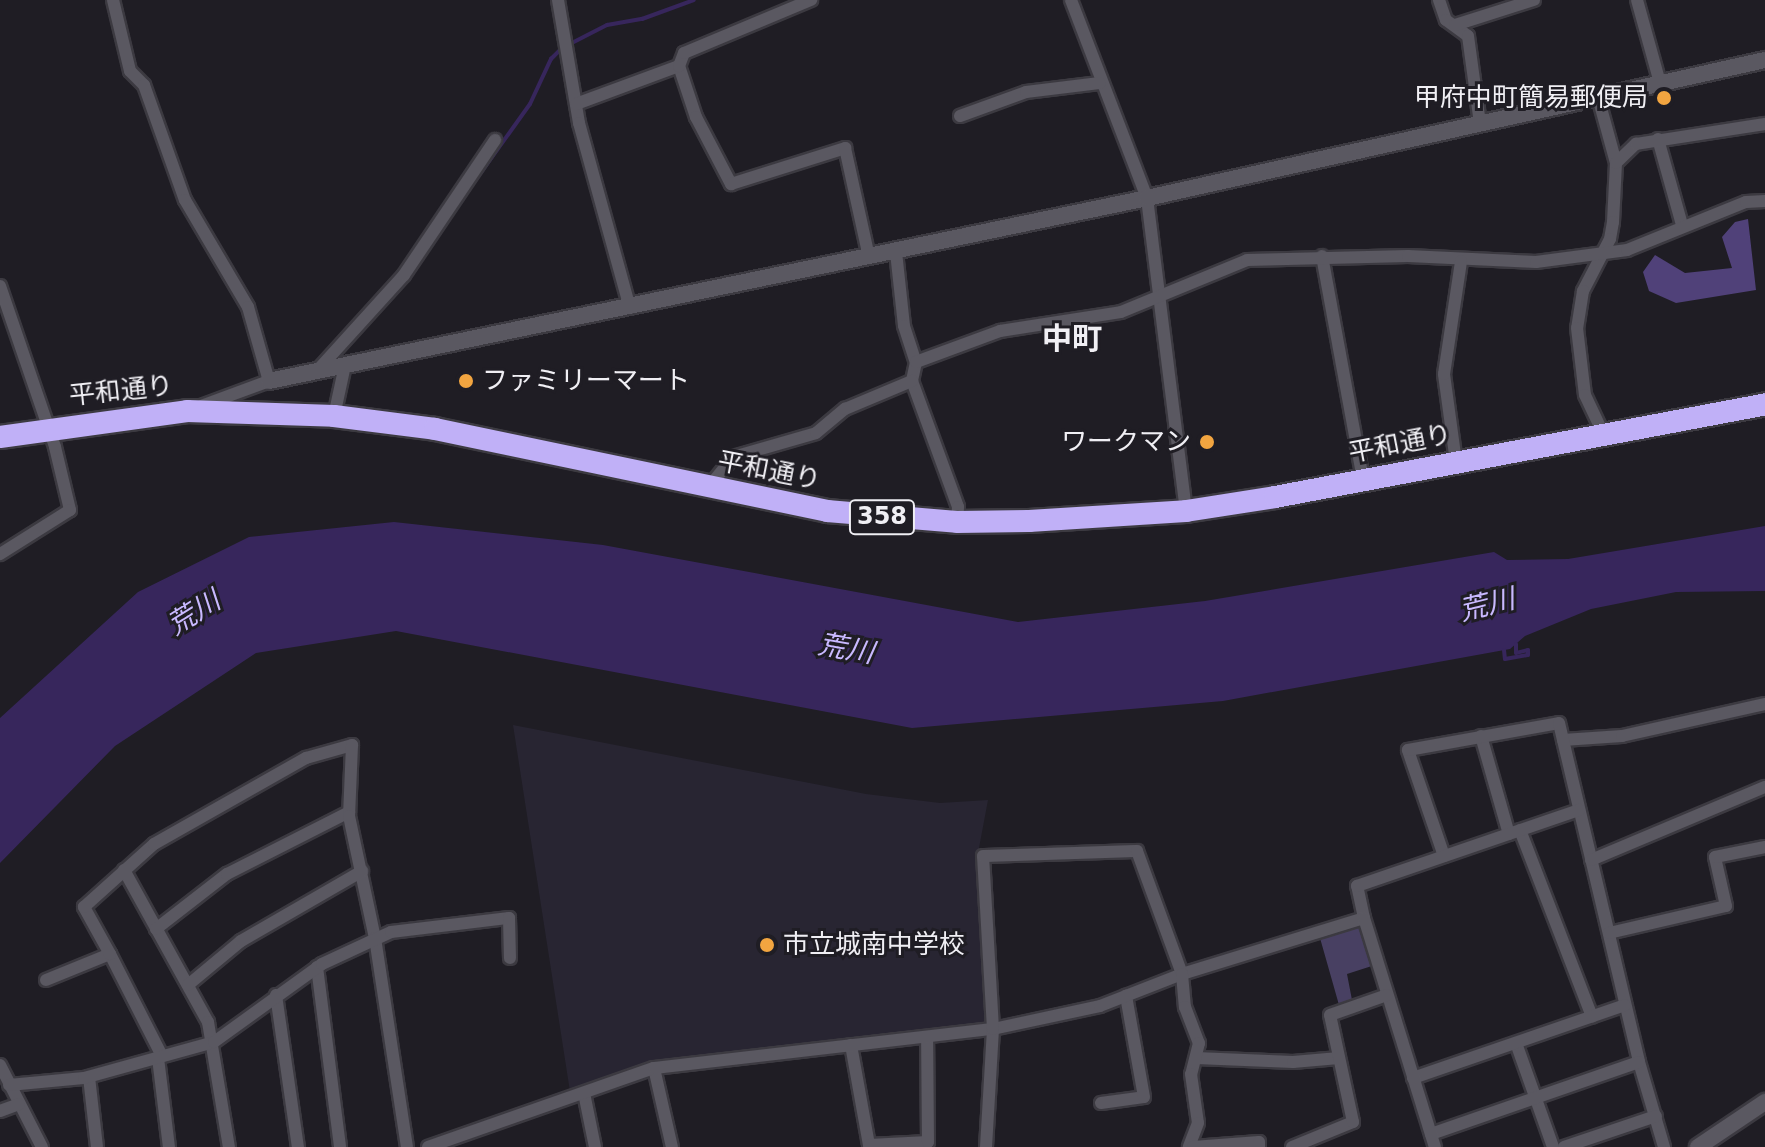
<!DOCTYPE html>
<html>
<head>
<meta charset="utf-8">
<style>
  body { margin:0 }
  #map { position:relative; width:1765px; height:1147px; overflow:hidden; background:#1f1d24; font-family:"DejaVu Sans","Noto Sans JP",sans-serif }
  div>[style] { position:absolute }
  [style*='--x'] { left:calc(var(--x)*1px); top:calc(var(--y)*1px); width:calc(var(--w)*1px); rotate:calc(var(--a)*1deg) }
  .built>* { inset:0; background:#282532 }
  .green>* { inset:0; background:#484062 }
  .forest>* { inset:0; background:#504179 }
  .water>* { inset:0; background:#37265c }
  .stream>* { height:4px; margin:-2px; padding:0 2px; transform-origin:2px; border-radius:2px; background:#37265c }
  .roads { filter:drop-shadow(2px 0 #3c3a41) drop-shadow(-2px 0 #3c3a41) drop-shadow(0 2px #3c3a41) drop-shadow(0 -2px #3c3a41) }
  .street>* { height:12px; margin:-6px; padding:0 6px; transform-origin:6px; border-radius:6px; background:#5a5861 }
  .secondary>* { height:16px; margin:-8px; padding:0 8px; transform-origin:8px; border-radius:8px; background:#5a5861 }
  .highway>* { height:22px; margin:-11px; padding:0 11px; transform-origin:11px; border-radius:11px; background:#c0b0f7 }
  .dots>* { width:22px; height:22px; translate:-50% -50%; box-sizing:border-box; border:4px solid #1f1d24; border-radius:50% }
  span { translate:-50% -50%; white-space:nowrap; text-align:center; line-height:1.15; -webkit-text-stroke:6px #1f1d24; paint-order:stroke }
  .shield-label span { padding:2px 6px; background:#1f1d24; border:2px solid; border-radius:6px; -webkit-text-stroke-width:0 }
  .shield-label { font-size:24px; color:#f0eff4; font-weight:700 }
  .poi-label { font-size:26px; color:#f0eff4 }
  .right { translate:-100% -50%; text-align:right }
  .left { translate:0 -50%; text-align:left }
  .street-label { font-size:26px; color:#f0eff4 }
  .water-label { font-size:28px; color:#c9b9ff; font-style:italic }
  .quarter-label { font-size:30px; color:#f0eff4; font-weight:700 }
</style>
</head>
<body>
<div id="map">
  <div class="built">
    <i style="clip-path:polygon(513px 725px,866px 794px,940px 803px,988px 800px,979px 848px,993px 1029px,654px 1068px,571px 1098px)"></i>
  </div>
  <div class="green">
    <i style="clip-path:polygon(1365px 924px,1378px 964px,1347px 974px,1352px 1000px,1339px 1005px,1320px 938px)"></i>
  </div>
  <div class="forest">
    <i style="clip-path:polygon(1748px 219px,1756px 290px,1676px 303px,1649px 291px,1643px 272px,1655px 255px,1685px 273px,1732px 268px,1722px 237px,1735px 222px)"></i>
  </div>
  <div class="water">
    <i style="clip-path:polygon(394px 522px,603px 545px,1018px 622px,1205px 601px,1494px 552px,1507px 560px,1568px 559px,1765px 526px,1765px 591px,1676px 592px,1591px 609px,1525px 636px,1510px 649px,1223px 701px,912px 728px,396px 631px,256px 653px,115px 746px,0 863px,0 718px,138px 592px,249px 537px)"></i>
  </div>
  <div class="stream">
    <i style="--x:477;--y:178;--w:91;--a:-54.4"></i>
    <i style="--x:530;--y:104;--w:50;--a:-65"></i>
    <i style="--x:551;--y:59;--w:16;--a:-45"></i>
    <i style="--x:562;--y:48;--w:51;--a:-27.1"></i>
    <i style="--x:607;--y:25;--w:36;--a:-10"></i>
    <i style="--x:642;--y:19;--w:55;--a:-20.1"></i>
    <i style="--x:1504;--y:650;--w:9;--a:84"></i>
    <i style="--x:1505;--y:659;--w:23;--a:-10"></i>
    <i style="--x:1528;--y:655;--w:5;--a:-90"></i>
    <i style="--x:1528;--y:650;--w:12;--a:166"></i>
    <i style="--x:1516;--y:653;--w:9;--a:-90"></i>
  </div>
  <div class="roads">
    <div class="street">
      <i style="--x:113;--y:0;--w:73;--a:76.5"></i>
      <i style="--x:130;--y:71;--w:20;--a:45"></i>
      <i style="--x:144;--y:85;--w:122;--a:70.4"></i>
      <i style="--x:185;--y:200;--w:124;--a:59.5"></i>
      <i style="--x:248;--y:307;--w:77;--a:74.2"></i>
      <i style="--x:269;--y:381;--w:72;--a:159.8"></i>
      <i style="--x:558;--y:0;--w:125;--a:80.3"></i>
      <i style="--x:579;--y:123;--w:192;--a:74.6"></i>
      <i style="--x:1071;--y:0;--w:212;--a:69"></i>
      <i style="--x:1147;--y:198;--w:315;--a:82.9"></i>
      <i style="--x:1439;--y:0;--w:21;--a:71"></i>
      <i style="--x:1446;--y:20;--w:27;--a:36"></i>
      <i style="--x:1468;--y:36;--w:89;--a:82.2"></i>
      <i style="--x:1637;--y:0;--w:86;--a:74.5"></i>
      <i style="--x:1455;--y:25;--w:83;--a:-17.6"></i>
      <i style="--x:679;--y:66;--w:54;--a:71.6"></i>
      <i style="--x:696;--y:117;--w:76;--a:62.4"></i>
      <i style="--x:731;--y:184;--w:120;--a:-17.5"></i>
      <i style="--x:845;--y:148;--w:112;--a:77.6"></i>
      <i style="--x:1598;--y:97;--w:68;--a:74.7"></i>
      <i style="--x:1616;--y:163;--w:59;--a:92.9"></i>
      <i style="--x:1613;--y:222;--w:17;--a:100"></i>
      <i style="--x:1610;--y:239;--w:59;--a:117.4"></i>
      <i style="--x:1583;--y:291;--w:37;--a:99"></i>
      <i style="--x:1577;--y:328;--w:67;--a:83.2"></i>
      <i style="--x:1585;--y:395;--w:42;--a:64.7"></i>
      <i style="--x:576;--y:104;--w:110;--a:-20.3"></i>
      <i style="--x:679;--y:66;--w:14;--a:-69"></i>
      <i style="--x:684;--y:53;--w:138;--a:-22.7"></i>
      <i style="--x:960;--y:116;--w:70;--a:-20"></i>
      <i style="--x:1026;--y:92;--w:74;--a:-7"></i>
      <i style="--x:1658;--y:139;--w:89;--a:74.4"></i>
      <i style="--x:1616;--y:163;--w:28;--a:-44"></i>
      <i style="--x:1636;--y:144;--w:131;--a:-8.8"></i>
      <i style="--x:896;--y:252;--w:74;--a:83.8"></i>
      <i style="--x:904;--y:326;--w:38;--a:72"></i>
      <i style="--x:916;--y:362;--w:19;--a:102"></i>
      <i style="--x:912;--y:381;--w:134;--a:69.9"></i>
      <i style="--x:958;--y:507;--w:15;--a:94"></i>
      <i style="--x:1322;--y:256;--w:227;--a:79.6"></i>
      <i style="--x:0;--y:286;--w:170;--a:71.1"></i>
      <i style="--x:55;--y:447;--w:65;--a:76.6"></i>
      <i style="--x:70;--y:510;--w:83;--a:147.8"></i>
      <i style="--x:916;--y:362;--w:90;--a:-20.3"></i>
      <i style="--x:1000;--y:331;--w:122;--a:-8.9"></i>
      <i style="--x:1121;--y:312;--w:136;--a:-22.4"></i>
      <i style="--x:1247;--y:260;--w:161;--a:-1.4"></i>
      <i style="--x:1408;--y:256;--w:128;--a:2.7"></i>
      <i style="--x:1536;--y:262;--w:92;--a:-7.5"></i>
      <i style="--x:1627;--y:250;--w:128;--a:-22"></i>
      <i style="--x:1746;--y:202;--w:19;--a:-3"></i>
      <i style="--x:316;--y:372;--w:131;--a:-47.8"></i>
      <i style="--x:404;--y:275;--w:163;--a:-56"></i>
      <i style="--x:334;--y:416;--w:52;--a:-77.8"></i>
      <i style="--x:1456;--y:462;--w:89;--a:-97.8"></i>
      <i style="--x:1444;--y:374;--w:114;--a:-81.4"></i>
      <i style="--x:708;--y:488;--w:40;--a:-51"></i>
      <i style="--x:733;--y:457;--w:86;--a:-16.1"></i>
      <i style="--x:816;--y:433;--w:38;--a:-40"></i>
      <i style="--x:845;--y:409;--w:73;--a:-22.7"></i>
      <i style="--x:1481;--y:736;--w:102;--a:74.1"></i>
      <i style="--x:1563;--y:740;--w:59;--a:-3.9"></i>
      <i style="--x:1622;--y:736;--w:147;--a:-12.6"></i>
      <i style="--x:1520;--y:830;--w:200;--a:68.9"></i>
      <i style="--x:1444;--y:856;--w:112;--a:-108.8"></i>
      <i style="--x:1408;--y:750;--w:153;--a:-10.1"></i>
      <i style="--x:1559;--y:723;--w:348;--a:76.7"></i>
      <i style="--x:1639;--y:1062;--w:89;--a:73.6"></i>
      <i style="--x:1591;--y:860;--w:189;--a:-22.8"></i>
      <i style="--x:124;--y:870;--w:174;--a:61.1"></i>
      <i style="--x:208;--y:1022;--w:127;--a:80.5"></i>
      <i style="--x:1364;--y:918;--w:33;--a:-102"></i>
      <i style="--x:1357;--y:886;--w:235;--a:-18.9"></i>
      <i style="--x:156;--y:929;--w:90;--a:-37.8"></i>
      <i style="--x:227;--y:874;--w:137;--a:-26.9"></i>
      <i style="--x:1609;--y:933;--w:120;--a:-13"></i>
      <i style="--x:1726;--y:906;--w:50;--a:-102.7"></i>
      <i style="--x:1715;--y:857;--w:51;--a:-11.3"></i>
      <i style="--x:110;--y:954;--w:114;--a:63"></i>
      <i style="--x:317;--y:967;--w:181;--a:82.7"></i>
      <i style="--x:46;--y:980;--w:69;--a:-22.1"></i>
      <i style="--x:110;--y:954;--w:54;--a:-119"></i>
      <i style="--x:84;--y:907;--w:94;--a:-42"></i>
      <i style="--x:154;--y:844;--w:175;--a:-29.5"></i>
      <i style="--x:306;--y:758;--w:48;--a:-15.8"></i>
      <i style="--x:352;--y:745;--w:71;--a:92.4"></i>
      <i style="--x:349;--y:816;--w:125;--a:78"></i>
      <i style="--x:375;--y:938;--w:211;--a:81.3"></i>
      <i style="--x:188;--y:985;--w:69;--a:-39.7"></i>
      <i style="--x:241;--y:941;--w:140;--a:-30"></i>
      <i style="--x:276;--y:995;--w:154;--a:81.8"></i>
      <i style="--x:1516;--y:1043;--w:110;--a:70.4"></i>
      <i style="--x:851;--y:1045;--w:102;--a:79.8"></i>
      <i style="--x:869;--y:1145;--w:59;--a:-2.9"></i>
      <i style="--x:928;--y:1142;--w:105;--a:-90.5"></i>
      <i style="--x:158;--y:1058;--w:90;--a:83"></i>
      <i style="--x:1196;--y:1058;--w:97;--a:2.4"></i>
      <i style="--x:1293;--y:1062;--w:46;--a:-5"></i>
      <i style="--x:0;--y:1065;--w:92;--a:62.9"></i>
      <i style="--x:654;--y:1068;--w:81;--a:77.2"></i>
      <i style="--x:89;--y:1077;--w:70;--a:83.5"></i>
      <i style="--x:1413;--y:1078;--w:224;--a:-19"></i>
      <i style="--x:9;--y:1085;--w:75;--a:-5.3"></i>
      <i style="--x:84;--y:1078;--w:135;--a:-15.5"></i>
      <i style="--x:214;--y:1042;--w:133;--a:-35.8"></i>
      <i style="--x:322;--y:964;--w:76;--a:-24.9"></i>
      <i style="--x:391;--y:932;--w:119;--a:-6.8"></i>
      <i style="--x:509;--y:918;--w:40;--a:88.6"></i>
      <i style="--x:584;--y:1093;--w:55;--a:78.5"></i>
      <i style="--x:1101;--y:1103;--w:43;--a:-7.9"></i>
      <i style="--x:1144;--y:1097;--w:103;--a:-100.1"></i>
      <i style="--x:0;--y:1111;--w:20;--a:-20"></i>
      <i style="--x:1431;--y:1134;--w:220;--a:-19.1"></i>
      <i style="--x:428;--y:1147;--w:239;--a:-19.3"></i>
      <i style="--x:654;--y:1068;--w:341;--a:-6.6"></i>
      <i style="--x:993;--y:1029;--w:109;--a:-12.1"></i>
      <i style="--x:1100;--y:1006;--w:88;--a:-21.3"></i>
      <i style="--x:1182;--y:974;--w:190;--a:-17.1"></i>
      <i style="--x:1364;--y:918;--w:240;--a:72.8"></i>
      <i style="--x:986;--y:1147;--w:118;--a:-86.6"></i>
      <i style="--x:993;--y:1029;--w:173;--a:-93.3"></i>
      <i style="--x:983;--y:856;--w:154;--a:-1.9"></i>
      <i style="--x:1137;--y:851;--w:131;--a:69.9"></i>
      <i style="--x:1182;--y:974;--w:33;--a:85"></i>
      <i style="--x:1185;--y:1007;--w:39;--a:69"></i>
      <i style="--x:1199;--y:1043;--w:32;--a:104"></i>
      <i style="--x:1191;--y:1074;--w:49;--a:81.9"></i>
      <i style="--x:1198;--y:1123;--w:26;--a:111"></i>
      <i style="--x:1193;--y:1147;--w:66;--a:-4.3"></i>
      <i style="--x:1259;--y:1142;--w:5;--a:90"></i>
      <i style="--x:1292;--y:1147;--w:66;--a:-22.3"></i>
      <i style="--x:1353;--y:1122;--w:109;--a:-102.1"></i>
      <i style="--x:1330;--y:1015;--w:60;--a:-19.3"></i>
      <i style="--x:1564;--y:1147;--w:97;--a:-18.6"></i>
    </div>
    <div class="secondary">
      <i style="--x:269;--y:381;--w:897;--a:-11.77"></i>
      <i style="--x:1147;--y:198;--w:633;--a:-12.59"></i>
      <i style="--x:1698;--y:1147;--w:81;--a:-33.9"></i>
    </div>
    <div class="highway">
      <i style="--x:0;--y:437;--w:189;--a:-7.9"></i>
      <i style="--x:187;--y:411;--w:147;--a:1.9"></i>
      <i style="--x:334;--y:416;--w:102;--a:7.3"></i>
      <i style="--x:435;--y:429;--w:400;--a:11.8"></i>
      <i style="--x:827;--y:511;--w:130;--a:4.8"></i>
      <i style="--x:957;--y:522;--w:72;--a:-0.8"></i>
      <i style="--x:1029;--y:521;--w:157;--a:-3.6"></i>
      <i style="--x:1186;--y:511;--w:90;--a:-8.9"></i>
      <i style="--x:1275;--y:497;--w:499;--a:-10.7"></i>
    </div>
  </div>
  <div class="dots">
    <i style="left:1664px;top:98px;background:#f2a540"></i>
    <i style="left:466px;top:381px;background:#f2a540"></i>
    <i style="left:1207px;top:442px;background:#f2a540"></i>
    <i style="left:767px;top:945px;background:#f2a540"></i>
  </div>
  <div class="shield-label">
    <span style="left:882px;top:517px">358</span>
  </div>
  <div class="poi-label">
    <span class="right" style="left:1648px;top:98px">甲府中町簡易郵便局</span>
    <span class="left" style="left:482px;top:381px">ファミリーマート</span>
    <span class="right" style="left:1191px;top:442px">ワークマン</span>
    <span class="left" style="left:783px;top:945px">市立城南中学校</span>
  </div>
  <div class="street-label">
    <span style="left:121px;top:391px;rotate:-6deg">平和通り</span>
    <span style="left:1400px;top:444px;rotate:-11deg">平和通り</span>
    <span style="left:769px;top:471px;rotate:11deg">平和通り</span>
  </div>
  <div class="water-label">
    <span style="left:1487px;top:605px;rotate:-14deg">荒川</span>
    <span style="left:194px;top:613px;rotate:-32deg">荒川</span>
    <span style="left:846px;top:649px;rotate:10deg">荒川</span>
  </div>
  <div class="quarter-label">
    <span style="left:1072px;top:339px">中町</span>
  </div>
</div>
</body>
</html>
